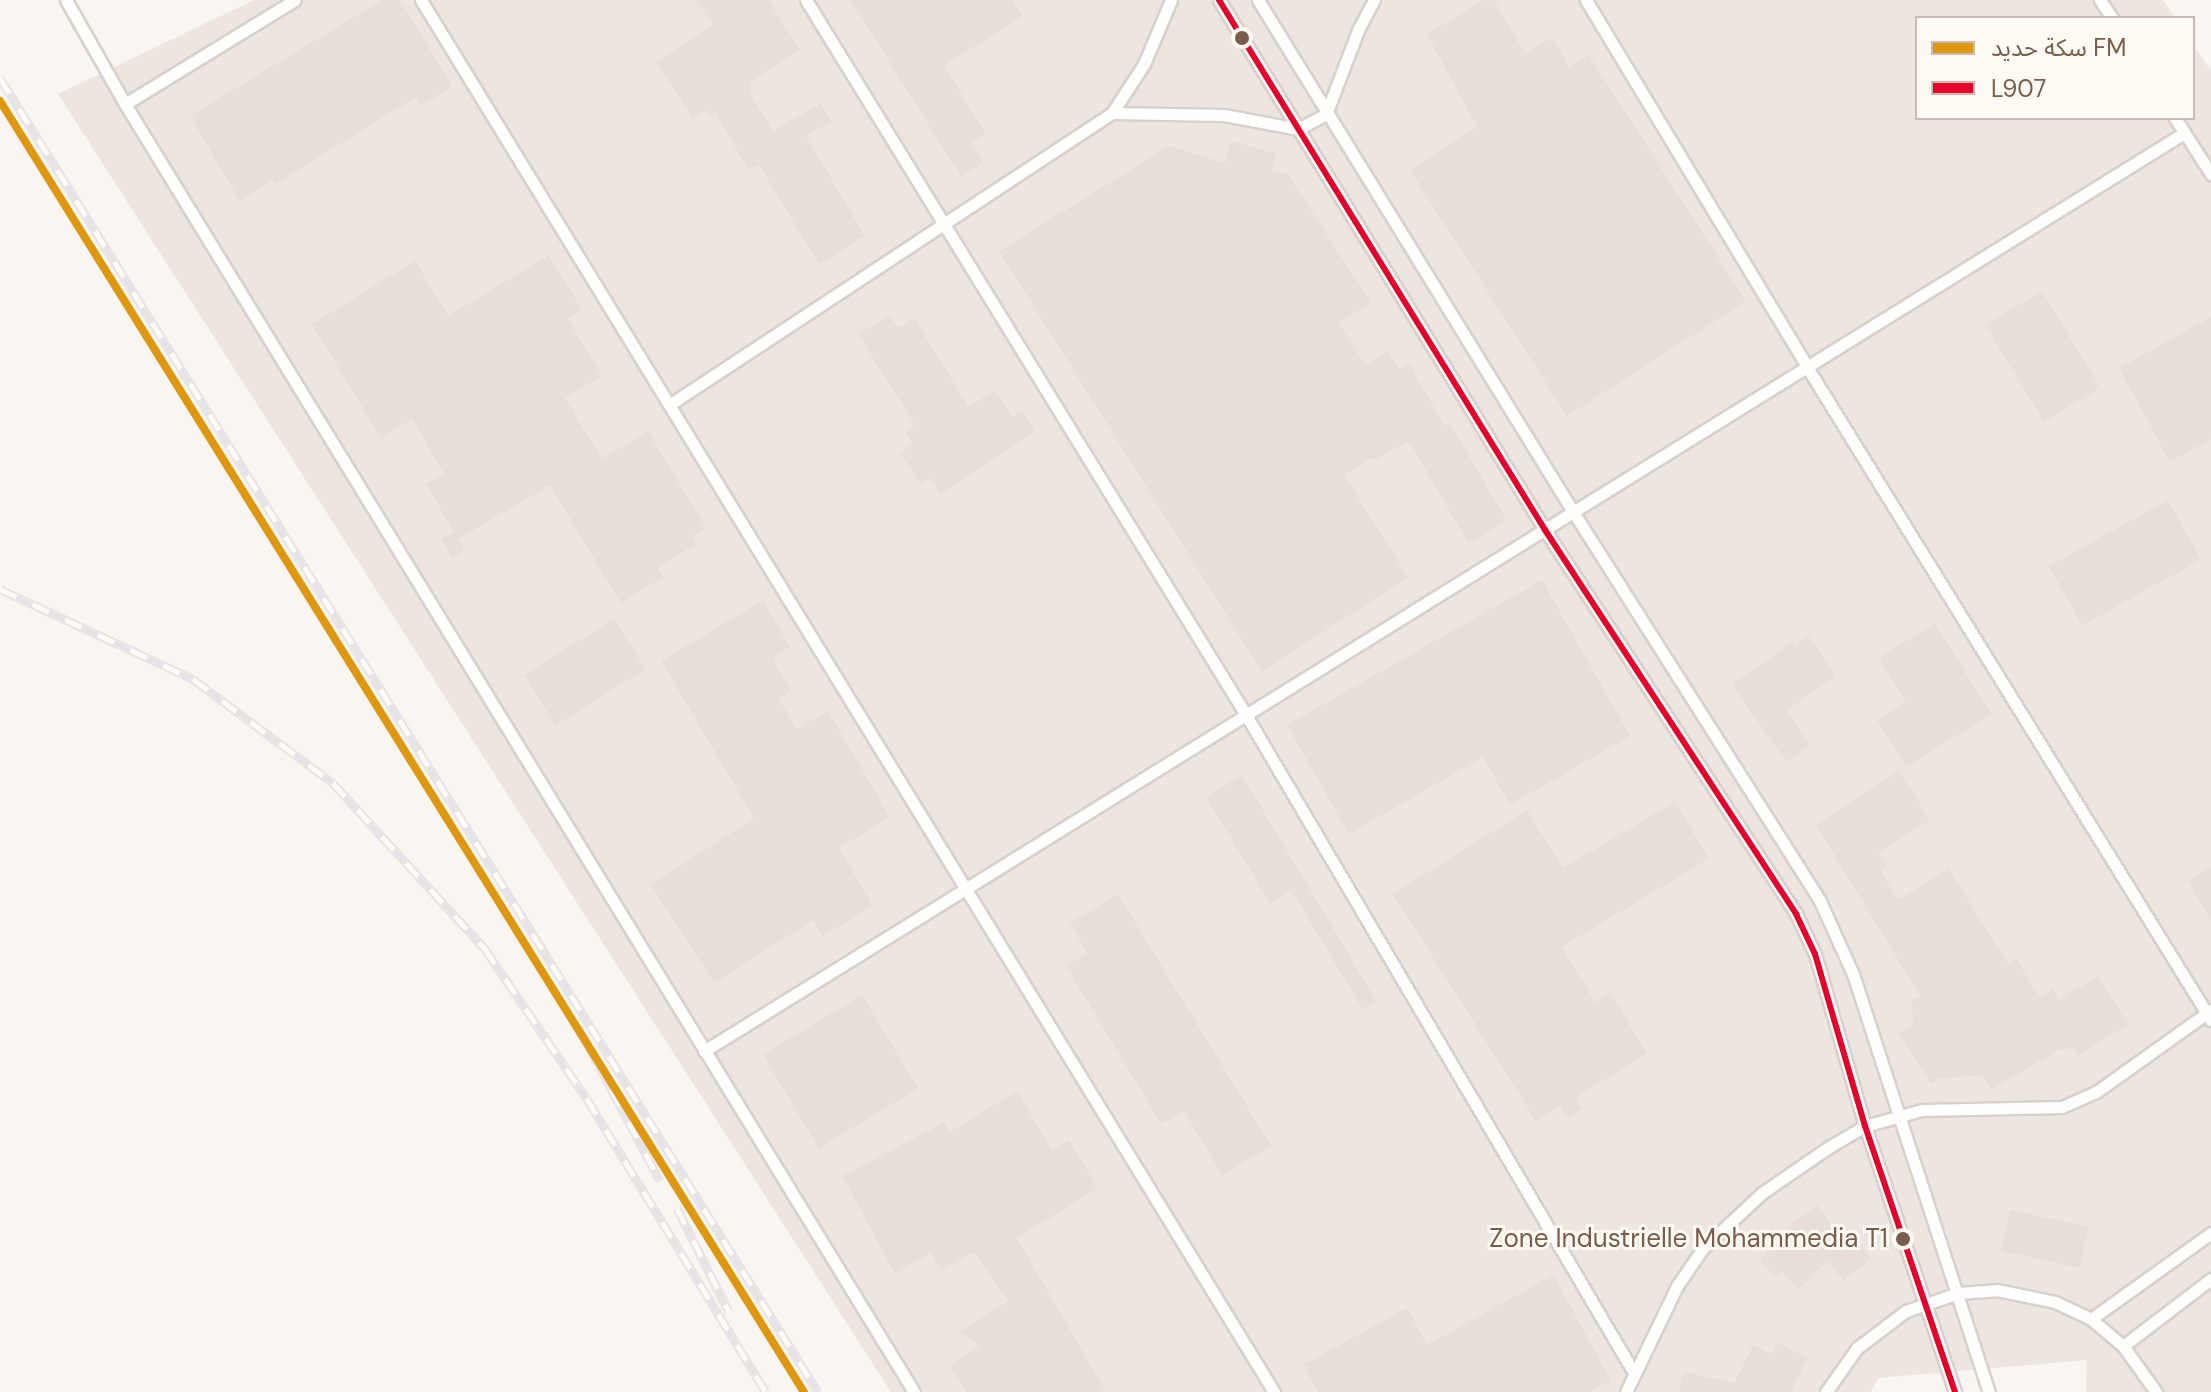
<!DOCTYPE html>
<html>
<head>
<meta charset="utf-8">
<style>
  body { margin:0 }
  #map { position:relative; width:2211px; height:1392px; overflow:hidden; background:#f9f5f0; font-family:"DM Sans","Noto Sans Arabic",sans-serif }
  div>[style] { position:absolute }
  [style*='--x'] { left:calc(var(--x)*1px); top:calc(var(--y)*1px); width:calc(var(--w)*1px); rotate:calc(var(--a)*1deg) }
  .industrial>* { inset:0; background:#ede5e0 }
  .building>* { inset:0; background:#e6ded7; transform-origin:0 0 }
  .roads { filter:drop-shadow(2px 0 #d7d1cb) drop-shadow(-2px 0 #d7d1cb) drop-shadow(0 2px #d7d1cb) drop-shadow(0 -2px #d7d1cb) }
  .service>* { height:11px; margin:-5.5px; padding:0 5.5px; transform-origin:5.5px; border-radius:5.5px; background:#fefefd }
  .rail>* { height:9px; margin-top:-4.5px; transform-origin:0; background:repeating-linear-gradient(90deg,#fffaf3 0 18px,#e6e3e7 0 36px); box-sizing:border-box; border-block:2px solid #e6e3e7 }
  .bus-1>* { height:6px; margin:-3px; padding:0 3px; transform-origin:3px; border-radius:3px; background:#e4002b }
  .rail-1>* { height:8px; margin:-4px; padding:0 4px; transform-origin:4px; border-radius:4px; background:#de970f }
  .dots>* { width:22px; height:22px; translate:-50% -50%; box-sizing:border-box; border:4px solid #fffaf3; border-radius:50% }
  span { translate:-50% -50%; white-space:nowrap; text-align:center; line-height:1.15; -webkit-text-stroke:6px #fffaf3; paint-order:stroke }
  .bus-label { font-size:26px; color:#7a5c4d }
  .right { translate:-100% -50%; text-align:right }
  .legend { position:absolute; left:1915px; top:16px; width:280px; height:104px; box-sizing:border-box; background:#fffaf3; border:2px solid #cabbb1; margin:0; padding:10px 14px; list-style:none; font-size:24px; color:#7a5c4d }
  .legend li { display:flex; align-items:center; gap:16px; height:40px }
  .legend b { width:40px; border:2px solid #cabbb1 }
</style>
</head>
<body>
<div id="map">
  <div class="industrial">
    <i style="clip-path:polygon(254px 0,2163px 0,2175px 18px,1917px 18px,1917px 118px,2193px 118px,2193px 45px,2211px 71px,2211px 1392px,2086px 1392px,2087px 1360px,1878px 1378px,1871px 1392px,891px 1392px,58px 94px)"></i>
  </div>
  <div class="building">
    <i style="clip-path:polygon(382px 0,400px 0,452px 86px,421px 106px,416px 97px,275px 184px,273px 180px,240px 201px,190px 116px)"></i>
    <i style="clip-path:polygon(696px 0,768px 0,800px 49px,748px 83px,752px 89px,749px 91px,773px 131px,821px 103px,831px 121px,806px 136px,865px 236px,819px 264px,759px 165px,749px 170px,715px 113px,710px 116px,706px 110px,693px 118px,657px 62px,713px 25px)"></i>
    <i style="clip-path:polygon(851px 0,1012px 0,1022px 16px,944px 66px,986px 134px,971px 144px,983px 163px,961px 177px)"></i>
    <i style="clip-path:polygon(1484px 0,1494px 0,1525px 54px,1553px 37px,1569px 67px,1589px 55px,1746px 301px,1567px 416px,1410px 170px,1477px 127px,1427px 34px)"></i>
    <i style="clip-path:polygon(1231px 141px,1276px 154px,1271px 170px,1288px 175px,1371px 302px,1339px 323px,1365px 365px,1387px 351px,1399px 370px,1409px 364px,1445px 426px,1450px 423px,1507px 521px,1468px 543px,1409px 441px,1375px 460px,1373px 457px,1344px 475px,1408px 577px,1262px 672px,999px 251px,1169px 146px,1225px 163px)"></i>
    <i style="clip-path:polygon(549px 255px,582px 310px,568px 319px,602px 376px,565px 398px,602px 459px,648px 431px,706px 528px,692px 536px,696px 544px,658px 568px,663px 577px,621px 603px,550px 485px,458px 539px,465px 550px,452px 558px,441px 539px,454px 532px,426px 484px,444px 474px,412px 419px,381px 438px,312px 324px,415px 261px,448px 316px)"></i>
    <i style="left:2042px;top:291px;width:113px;height:66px;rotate:59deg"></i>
    <i style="clip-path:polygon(890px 315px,898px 328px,914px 318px,969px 407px,995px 390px,1013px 417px,1022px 411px,1035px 431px,941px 494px,930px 478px,920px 484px,900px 453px,913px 444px,906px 431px,915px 425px,858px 334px)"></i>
    <i style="clip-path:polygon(2211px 317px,2211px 439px,2170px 462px,2119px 368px)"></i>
    <i style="left:2168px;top:500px;width:68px;height:136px;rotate:61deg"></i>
    <i style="clip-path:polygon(1542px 580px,1630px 736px,1510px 805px,1483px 757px,1349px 834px,1287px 725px)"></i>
    <i style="clip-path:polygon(763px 600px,790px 647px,772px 658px,791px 691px,779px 699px,797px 729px,828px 711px,890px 817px,839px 848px,873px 906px,823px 936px,813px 920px,714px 983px,651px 885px,754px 818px,661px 661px)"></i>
    <i style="left:614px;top:619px;width:59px;height:106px;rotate:58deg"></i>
    <i style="clip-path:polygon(1935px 623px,1991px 714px,1906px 767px,1877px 720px,1906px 702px,1879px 658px)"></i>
    <i style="clip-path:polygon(1808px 636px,1836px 676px,1786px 711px,1810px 745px,1786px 762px,1732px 684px,1793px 642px,1795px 645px)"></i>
    <i style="clip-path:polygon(1899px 771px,1930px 820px,1878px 853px,1887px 867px,1880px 871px,1898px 900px,1948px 868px,2008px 964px,2016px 959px,2040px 997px,2053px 989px,2059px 1000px,2098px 976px,2128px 1024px,2078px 1056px,2073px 1048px,2060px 1049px,1991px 1090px,1982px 1075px,1941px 1078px,1931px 1084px,1899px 1033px,1913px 1024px,1912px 1001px,1920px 996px,1816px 825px)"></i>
    <i style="clip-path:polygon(1242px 775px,1377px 1002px,1363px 1010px,1291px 890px,1270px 903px,1206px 797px)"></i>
    <i style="clip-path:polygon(1675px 802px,1709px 859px,1561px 947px,1596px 1003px,1610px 993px,1647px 1053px,1575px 1098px,1582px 1109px,1567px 1118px,1560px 1106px,1536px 1121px,1393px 894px,1527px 810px,1563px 868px)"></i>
    <i style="clip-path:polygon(2211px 867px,2211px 921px,2188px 881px)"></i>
    <i style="clip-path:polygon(1118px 894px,1271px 1146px,1222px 1175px,1184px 1111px,1161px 1124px,1066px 966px,1087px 953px,1070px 923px)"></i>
    <i style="left:862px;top:995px;width:109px;height:116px;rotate:59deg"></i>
    <i style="clip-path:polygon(1017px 1091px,1052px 1150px,1069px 1140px,1098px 1188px,1017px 1238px,1106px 1392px,967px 1392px,950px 1366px,979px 1346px,960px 1331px,1009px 1301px,974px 1252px,941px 1270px,931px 1253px,894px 1273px,843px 1176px,945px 1122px,950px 1132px)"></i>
    <i style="clip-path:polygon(1817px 1205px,1846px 1244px,1854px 1237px,1871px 1258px,1844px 1281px,1827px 1261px,1799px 1289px,1782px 1271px,1776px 1277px,1760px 1261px,1790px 1231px,1787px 1227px)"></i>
    <i style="left:2010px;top:1210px;width:80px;height:42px;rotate:12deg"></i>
    <i style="clip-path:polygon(1553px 1275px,1611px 1380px,1589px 1392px,1318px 1392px,1303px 1365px,1407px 1308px,1427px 1345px)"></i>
    <i style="clip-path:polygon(1777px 1343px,1808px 1358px,1791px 1392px,1679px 1392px,1684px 1372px,1734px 1383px,1753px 1345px,1772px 1354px)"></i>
  </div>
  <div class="roads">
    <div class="service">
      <i style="--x:66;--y:0;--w:120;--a:60.4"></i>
      <i style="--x:125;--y:104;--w:1510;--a:58.51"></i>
      <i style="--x:421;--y:0;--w:1633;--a:58.5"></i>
      <i style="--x:806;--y:0;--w:840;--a:58.39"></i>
      <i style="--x:1246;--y:715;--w:764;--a:59.47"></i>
      <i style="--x:1219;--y:0;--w:622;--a:58.4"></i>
      <i style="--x:1545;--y:530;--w:459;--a:56.8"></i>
      <i style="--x:1796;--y:914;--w:44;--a:64.6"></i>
      <i style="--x:1815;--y:954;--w:179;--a:73.8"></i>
      <i style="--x:1865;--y:1126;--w:281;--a:71.3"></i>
      <i style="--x:1258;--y:0;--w:599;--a:58.38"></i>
      <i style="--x:1572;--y:510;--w:463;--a:57.6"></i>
      <i style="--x:1820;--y:901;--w:80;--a:65.7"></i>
      <i style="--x:1853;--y:974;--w:440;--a:72"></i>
      <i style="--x:1586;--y:0;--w:428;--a:58.9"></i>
      <i style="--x:1807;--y:367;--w:768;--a:58.26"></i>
      <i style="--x:2100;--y:0;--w:22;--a:56"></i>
      <i style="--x:125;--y:104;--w:199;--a:-31.5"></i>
      <i style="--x:1112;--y:113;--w:112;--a:1"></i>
      <i style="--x:1224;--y:115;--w:75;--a:10.7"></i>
      <i style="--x:1298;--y:129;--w:32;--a:-28"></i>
      <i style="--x:1326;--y:114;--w:90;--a:-69.1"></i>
      <i style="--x:1358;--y:30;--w:34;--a:-62"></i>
      <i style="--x:2175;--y:118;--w:67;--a:57.3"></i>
      <i style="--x:669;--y:405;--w:531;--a:-33.39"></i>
      <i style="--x:1112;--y:113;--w:59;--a:-56.9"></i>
      <i style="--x:1144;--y:64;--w:69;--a:-67.1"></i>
      <i style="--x:704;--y:1051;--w:1742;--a:-31.81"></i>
      <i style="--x:2091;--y:1319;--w:148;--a:-35.6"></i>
      <i style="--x:2123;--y:1346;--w:111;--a:-37.3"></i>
      <i style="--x:1626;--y:1392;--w:118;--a:-64.3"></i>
      <i style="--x:1677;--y:1286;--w:46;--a:-55.6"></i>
      <i style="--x:1703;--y:1248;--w:81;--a:-43"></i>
      <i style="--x:1762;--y:1193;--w:81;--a:-34.5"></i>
      <i style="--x:1829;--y:1147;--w:42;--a:-30.3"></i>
      <i style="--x:1865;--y:1126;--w:59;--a:-15.7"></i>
      <i style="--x:1922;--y:1110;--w:140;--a:-1.2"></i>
      <i style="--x:2062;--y:1107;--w:37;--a:-24"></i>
      <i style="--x:2096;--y:1092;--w:141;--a:-35.5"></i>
      <i style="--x:1826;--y:1392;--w:54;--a:-54.8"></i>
      <i style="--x:1857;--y:1348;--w:61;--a:-37.1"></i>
      <i style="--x:1906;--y:1311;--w:55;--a:-19.1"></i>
      <i style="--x:1958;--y:1293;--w:39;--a:-4"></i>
      <i style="--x:1997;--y:1290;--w:59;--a:11.7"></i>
      <i style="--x:2055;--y:1302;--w:40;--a:25"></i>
      <i style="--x:2091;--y:1319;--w:42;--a:40.2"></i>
      <i style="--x:2123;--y:1346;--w:57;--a:54.3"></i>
    </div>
  </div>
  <div class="rail">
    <i style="--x:0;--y:78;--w:1548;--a:58.1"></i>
    <i style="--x:0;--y:589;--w:213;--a:25"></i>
    <i style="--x:193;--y:679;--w:174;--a:36.6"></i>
    <i style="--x:333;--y:783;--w:225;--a:47.5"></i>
    <i style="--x:485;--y:949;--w:181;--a:55.8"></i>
    <i style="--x:587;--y:1099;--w:343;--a:58.6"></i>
    <i style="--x:578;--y:1026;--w:175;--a:62.1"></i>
    <i style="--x:677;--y:1208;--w:116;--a:63.4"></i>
  </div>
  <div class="bus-1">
    <i style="--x:1219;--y:0;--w:622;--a:58.4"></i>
    <i style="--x:1545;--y:530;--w:459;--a:56.8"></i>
    <i style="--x:1796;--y:914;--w:44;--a:64.6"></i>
    <i style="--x:1815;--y:954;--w:179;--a:73.8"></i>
    <i style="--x:1865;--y:1126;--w:281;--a:71.3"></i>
  </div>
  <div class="rail-1">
    <i style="--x:0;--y:101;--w:1521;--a:58.09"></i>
  </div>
  <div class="dots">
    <i style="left:1242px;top:38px;background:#7a5c4d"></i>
    <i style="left:1903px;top:1239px;background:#7a5c4d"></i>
  </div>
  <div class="bus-label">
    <span class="right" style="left:1888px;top:1239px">Zone Industrielle Mohammedia T1</span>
  </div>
  <ul class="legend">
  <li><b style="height:10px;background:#de970f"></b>سكة حديد FM</li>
  <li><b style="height:10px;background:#e4002b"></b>L907</li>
  </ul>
</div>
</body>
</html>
